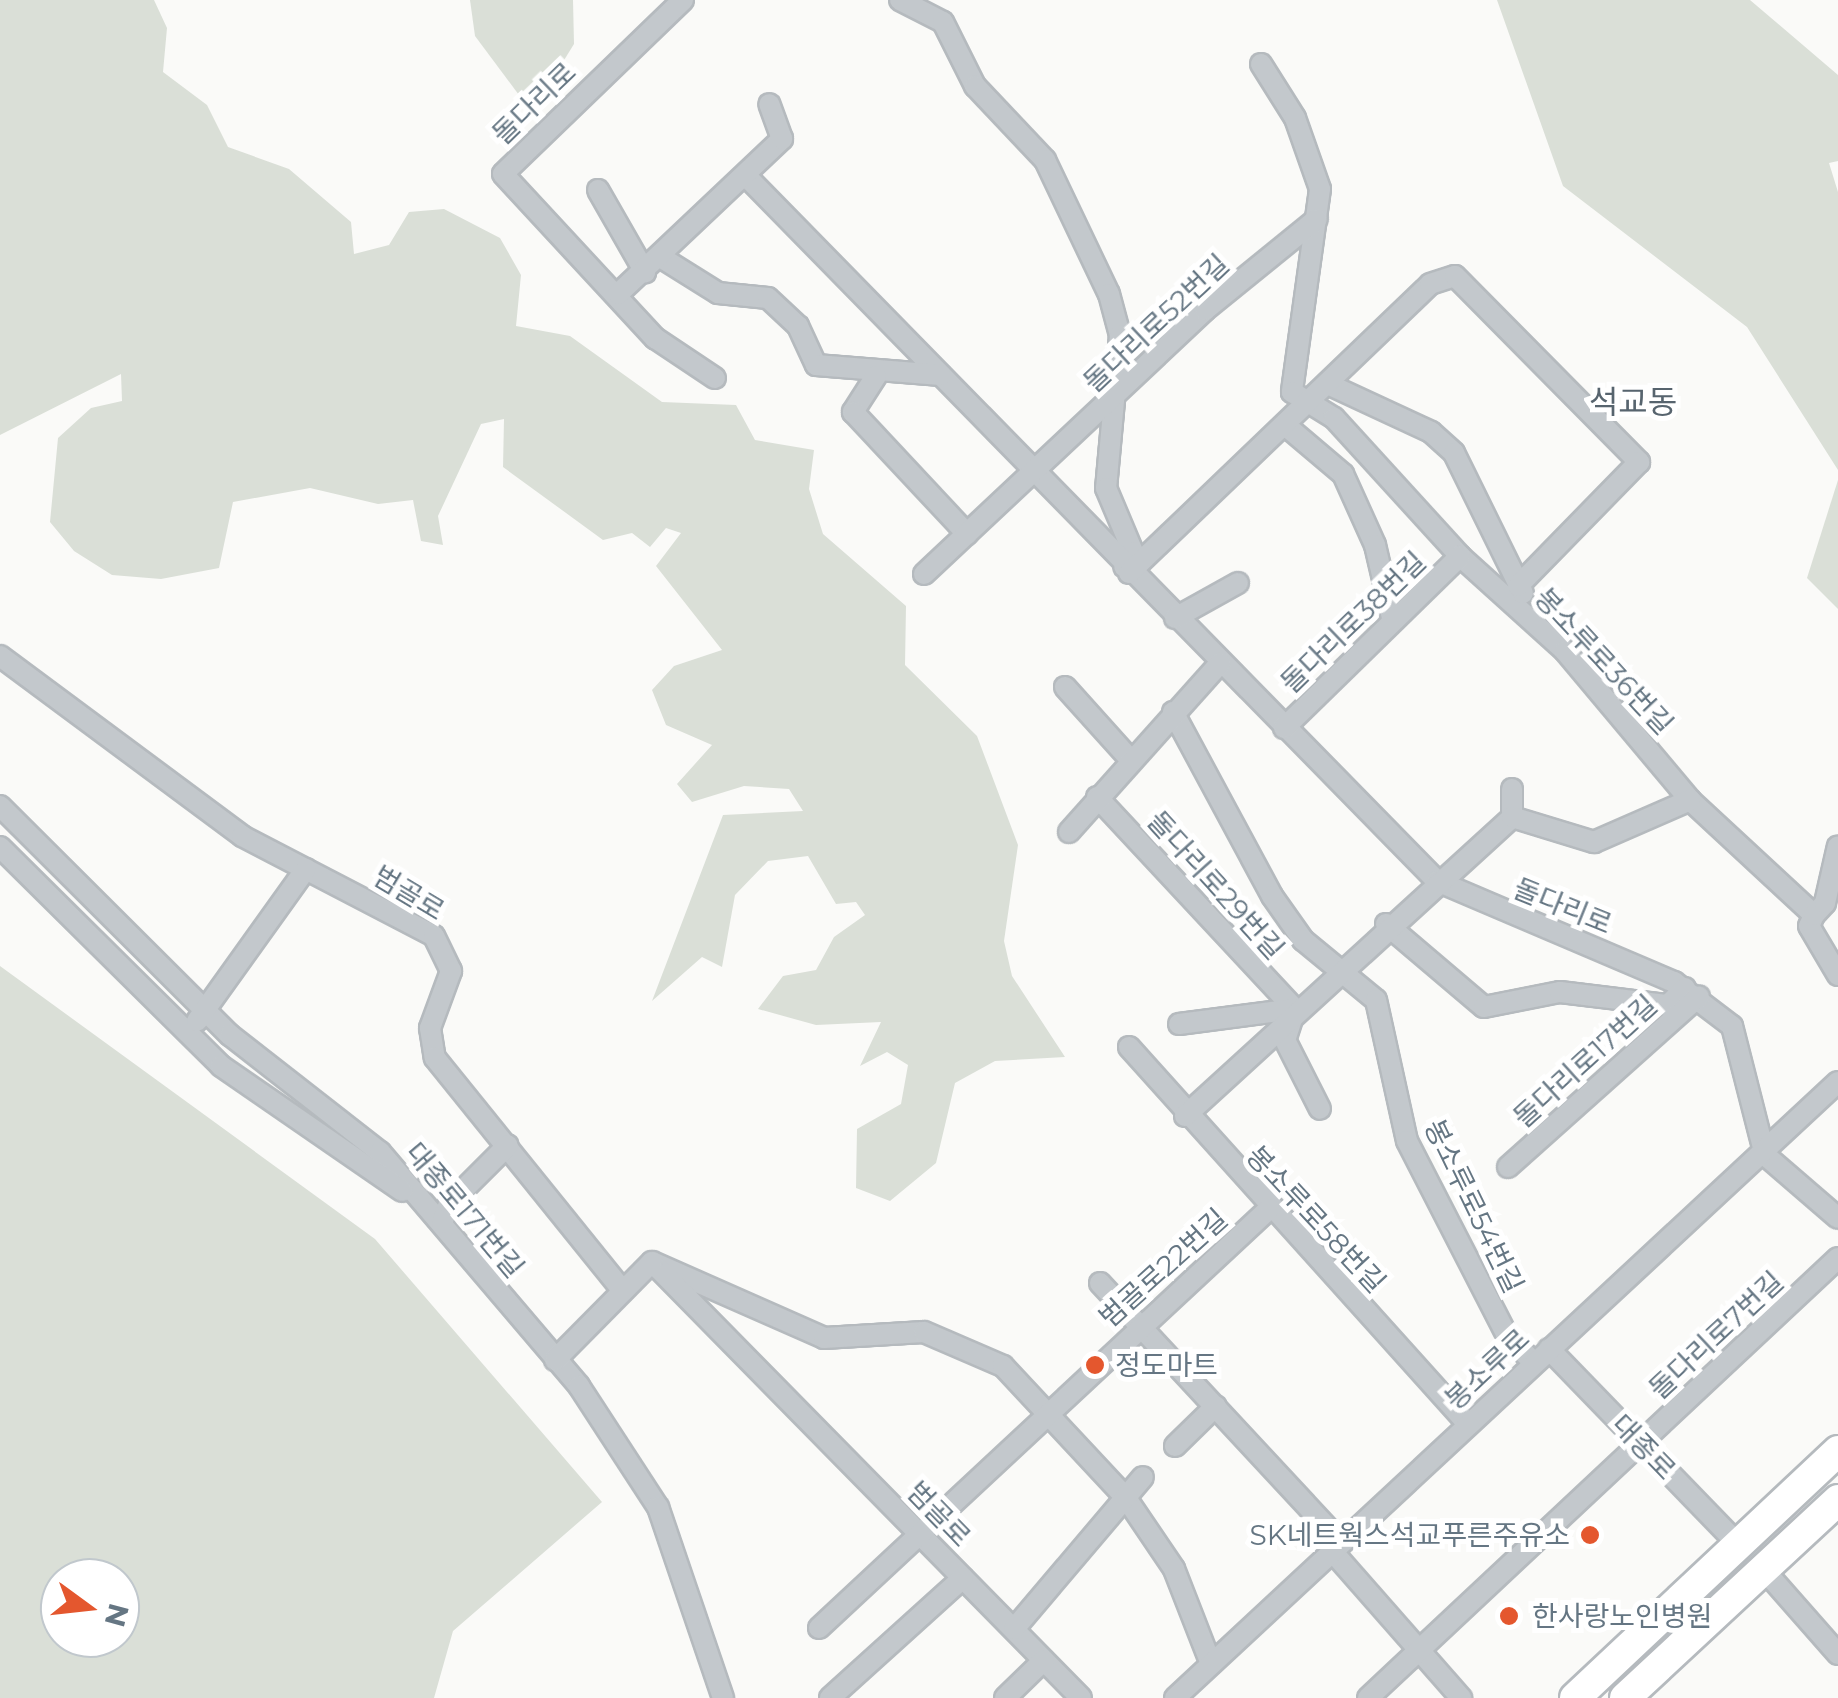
<!DOCTYPE html>
<html>
<head>
<meta charset="utf-8">
<style>
  body { margin:0 }
  #map { position:relative; width:1838px; height:1698px; overflow:hidden; background:#fafaf8; font-family:Montserrat,"Noto Sans KR",sans-serif }
  div>[style] { position:absolute }
  [style*='--x'] { left:calc(var(--x)*1px); top:calc(var(--y)*1px); width:calc(var(--w)*1px); rotate:calc(var(--a)*1deg) }
  .green>* { inset:0; background:#dadfd7 }
  .roads { filter:drop-shadow(2px 0 #b5babe) drop-shadow(-2px 0 #b5babe) drop-shadow(0 2px #b5babe) drop-shadow(0 -2px #b5babe) }
  .street>* { height:20px; margin:-10px; padding:0 10px; transform-origin:10px; border-radius:10px; background:#c3c8cc }
  .primary>* { height:30px; margin:-15px; padding:0 15px; transform-origin:15px; border-radius:15px; background:#fff }
  .dots>* { width:28px; height:28px; translate:-50% -50%; box-sizing:border-box; border:5px solid #fff; border-radius:50% }
  span { translate:-50% -50%; white-space:nowrap; text-align:center; line-height:1.15; -webkit-text-stroke:10px #fff; paint-order:stroke }
  .street-label { font-size:28px; color:#657683 }
  .poi-label { font-size:28px; color:#657683 }
  .left { translate:0 -50%; text-align:left }
  .right { translate:-100% -50%; text-align:right }
  .quarter-label { font-size:32px; color:#57646e }
  .north { position:absolute; left:40px; top:1558px; width:100px; height:100px; box-sizing:border-box; background:#fff; border:2px solid #c1c8cd; border-radius:50%; rotate:105deg; font-size:28px; font-weight:700; line-height:40px; text-align:center; color:#657683 }
  .north::after { content:''; display:block; margin:auto; width:35px; height:45px; background:#e4572e; clip-path:polygon(50% 0,100% 100%,50% 72%,0 100%) }
</style>
</head>
<body>
<div id="map">
  <div class="green">
    <i style="clip-path:polygon(0 0,154px 0,167px 28px,163px 72px,207px 105px,228px 147px,289px 169px,351px 222px,354px 254px,389px 245px,409px 212px,444px 209px,500px 238px,521px 275px,516px 326px,570px 336px,662px 402px,736px 405px,755px 440px,814px 450px,809px 489px,823px 534px,906px 606px,905px 665px,977px 736px,1018px 845px,1004px 941px,1012px 976px,1065px 1057px,995px 1061px,955px 1083px,936px 1163px,890px 1201px,856px 1188px,857px 1129px,901px 1104px,908px 1065px,887px 1052px,860px 1066px,881px 1022px,816px 1025px,758px 1009px,783px 976px,816px 970px,834px 937px,865px 915px,856px 902px,836px 904px,808px 856px,768px 861px,735px 895px,722px 967px,702px 957px,652px 1001px,723px 815px,803px 811px,789px 789px,744px 786px,692px 802px,677px 784px,712px 745px,666px 725px,652px 690px,674px 666px,722px 650px,656px 566px,681px 533px,666px 528px,650px 547px,632px 533px,603px 540px,503px 467px,504px 419px,481px 424px,438px 516px,443px 545px,421px 541px,413px 500px,378px 504px,310px 488px,233px 502px,219px 568px,161px 579px,112px 575px,74px 551px,50px 522px,58px 438px,91px 408px,122px 401px,121px 374px,0 435px)"></i>
    <i style="clip-path:polygon(470px 0,573px 0,574px 44px,545px 91px,519px 95px,475px 36px)"></i>
    <i style="clip-path:polygon(1497px 0,1750px 0,1838px 75px,1838px 161px,1829px 163px,1838px 192px,1838px 470px,1747px 327px,1563px 186px)"></i>
    <i style="clip-path:polygon(1838px 480px,1838px 609px,1807px 578px)"></i>
    <i style="clip-path:polygon(evenodd,0 966px,375px 1239px,602px 1502px,453px 1631px,434px 1698px,0 1698px,0 966px,60px 1578px,120px 1578px,120px 1638px,60px 1638px,60px 1578px)"></i>
  </div>
  <div class="roads">
    <div class="street">
      <i style="--x:683;--y:0;--w:250;--a:136"></i>
      <i style="--x:503;--y:174;--w:224;--a:47.2"></i>
      <i style="--x:655;--y:338;--w:72;--a:33.7"></i>
      <i style="--x:900;--y:0;--w:48;--a:27.1"></i>
      <i style="--x:943;--y:22;--w:72;--a:63.4"></i>
      <i style="--x:975;--y:86;--w:102;--a:46.6"></i>
      <i style="--x:1045;--y:160;--w:148;--a:64.5"></i>
      <i style="--x:1109;--y:294;--w:42;--a:75"></i>
      <i style="--x:1120;--y:335;--w:154;--a:95.2"></i>
      <i style="--x:1106;--y:488;--w:69;--a:67.1"></i>
      <i style="--x:1133;--y:552;--w:17;--a:121"></i>
      <i style="--x:1261;--y:64;--w:64;--a:57.8"></i>
      <i style="--x:1295;--y:118;--w:75;--a:70.6"></i>
      <i style="--x:1320;--y:189;--w:205;--a:97.9"></i>
      <i style="--x:1292;--y:392;--w:49;--a:31.8"></i>
      <i style="--x:1334;--y:418;--w:187;--a:47.6"></i>
      <i style="--x:1460;--y:556;--w:142;--a:42.1"></i>
      <i style="--x:1565;--y:651;--w:194;--a:50"></i>
      <i style="--x:1690;--y:800;--w:169;--a:42.8"></i>
      <i style="--x:1814;--y:915;--w:12;--a:114"></i>
      <i style="--x:1809;--y:926;--w:57;--a:59.4"></i>
      <i style="--x:748;--y:178;--w:984;--a:45.58"></i>
      <i style="--x:1437;--y:881;--w:258;--a:23.1"></i>
      <i style="--x:1674;--y:982;--w:73;--a:37.2"></i>
      <i style="--x:1732;--y:1026;--w:133;--a:75.7"></i>
      <i style="--x:1765;--y:1155;--w:96;--a:40.8"></i>
      <i style="--x:598;--y:190;--w:95;--a:60.2"></i>
      <i style="--x:662;--y:258;--w:66;--a:32"></i>
      <i style="--x:718;--y:293;--w:50;--a:5.7"></i>
      <i style="--x:768;--y:298;--w:41;--a:43"></i>
      <i style="--x:798;--y:326;--w:43;--a:65.2"></i>
      <i style="--x:816;--y:365;--w:125;--a:4.6"></i>
      <i style="--x:618;--y:294;--w:226;--a:-43.4"></i>
      <i style="--x:782;--y:139;--w:37;--a:-110"></i>
      <i style="--x:876;--y:376;--w:43;--a:122.6"></i>
      <i style="--x:853;--y:412;--w:167;--a:46.9"></i>
      <i style="--x:1332;--y:386;--w:109;--a:24.9"></i>
      <i style="--x:1431;--y:432;--w:31;--a:42"></i>
      <i style="--x:1454;--y:453;--w:156;--a:63.8"></i>
      <i style="--x:1285;--y:425;--w:76;--a:40.2"></i>
      <i style="--x:1343;--y:474;--w:78;--a:65.7"></i>
      <i style="--x:1375;--y:545;--w:75;--a:76.9"></i>
      <i style="--x:1129;--y:573;--w:417;--a:-43.8"></i>
      <i style="--x:1430;--y:284;--w:26;--a:-18"></i>
      <i style="--x:1455;--y:276;--w:262;--a:45.3"></i>
      <i style="--x:1639;--y:462;--w:173;--a:134.3"></i>
      <i style="--x:924;--y:574;--w:386;--a:-43.2"></i>
      <i style="--x:1205;--y:310;--w:144;--a:-39.1"></i>
      <i style="--x:1175;--y:618;--w:72;--a:-29.1"></i>
      <i style="--x:0;--y:656;--w:302;--a:36.6"></i>
      <i style="--x:242;--y:836;--w:216;--a:27.5"></i>
      <i style="--x:434;--y:936;--w:39;--a:64"></i>
      <i style="--x:451;--y:971;--w:61;--a:110.2"></i>
      <i style="--x:430;--y:1028;--w:30;--a:81"></i>
      <i style="--x:435;--y:1058;--w:299;--a:51.1"></i>
      <i style="--x:1065;--y:687;--w:96;--a:48"></i>
      <i style="--x:1173;--y:712;--w:209;--a:61.7"></i>
      <i style="--x:1272;--y:896;--w:54;--a:54.8"></i>
      <i style="--x:1303;--y:940;--w:94;--a:39.4"></i>
      <i style="--x:1376;--y:1000;--w:144;--a:77.6"></i>
      <i style="--x:1407;--y:1141;--w:217;--a:62.8"></i>
      <i style="--x:1506;--y:1334;--w:40;--a:46"></i>
      <i style="--x:1284;--y:728;--w:246;--a:-44.3"></i>
      <i style="--x:1512;--y:789;--w:28;--a:90"></i>
      <i style="--x:1097;--y:797;--w:290;--a:47"></i>
      <i style="--x:0;--y:806;--w:325;--a:44.9"></i>
      <i style="--x:230;--y:1035;--w:190;--a:38"></i>
      <i style="--x:380;--y:1152;--w:307;--a:49.6"></i>
      <i style="--x:579;--y:1386;--w:145;--a:56.9"></i>
      <i style="--x:658;--y:1507;--w:202;--a:71.2"></i>
      <i style="--x:1069;--y:832;--w:227;--a:-48.2"></i>
      <i style="--x:0;--y:847;--w:311;--a:44.7"></i>
      <i style="--x:221;--y:1066;--w:220;--a:34.6"></i>
      <i style="--x:1814;--y:915;--w:16;--a:-47"></i>
      <i style="--x:1825;--y:903;--w:58;--a:-77.2"></i>
      <i style="--x:1386;--y:924;--w:128;--a:40.3"></i>
      <i style="--x:1484;--y:1007;--w:77;--a:-11.2"></i>
      <i style="--x:1560;--y:992;--w:109;--a:6.9"></i>
      <i style="--x:1668;--y:1005;--w:24;--a:-45"></i>
      <i style="--x:1293;--y:1016;--w:25;--a:108"></i>
      <i style="--x:1285;--y:1040;--w:77;--a:63.1"></i>
      <i style="--x:197;--y:1021;--w:187;--a:-54.4"></i>
      <i style="--x:1179;--y:1024;--w:117;--a:-7.4"></i>
      <i style="--x:1129;--y:1047;--w:507;--a:48.04"></i>
      <i style="--x:1185;--y:1116;--w:443;--a:-42.4"></i>
      <i style="--x:1512;--y:817;--w:86;--a:17"></i>
      <i style="--x:1594;--y:842;--w:105;--a:-23.6"></i>
      <i style="--x:1508;--y:1167;--w:256;--a:-41.8"></i>
      <i style="--x:442;--y:1223;--w:20;--a:-70"></i>
      <i style="--x:449;--y:1204;--w:83;--a:-45"></i>
      <i style="--x:652;--y:1262;--w:188;--a:23.8"></i>
      <i style="--x:824;--y:1338;--w:100;--a:-3.4"></i>
      <i style="--x:924;--y:1332;--w:86;--a:23.3"></i>
      <i style="--x:1003;--y:1366;--w:180;--a:47"></i>
      <i style="--x:1126;--y:1498;--w:86;--a:55.9"></i>
      <i style="--x:1174;--y:1569;--w:102;--a:68.7"></i>
      <i style="--x:658;--y:1268;--w:603;--a:45.47"></i>
      <i style="--x:1100;--y:1283;--w:354;--a:47.1"></i>
      <i style="--x:1549;--y:1349;--w:274;--a:45.9"></i>
      <i style="--x:555;--y:1360;--w:138;--a:-45.3"></i>
      <i style="--x:1175;--y:1446;--w:57;--a:-44.3"></i>
      <i style="--x:1332;--y:1551;--w:196;--a:48.7"></i>
      <i style="--x:1764;--y:1570;--w:112;--a:48.6"></i>
      <i style="--x:819;--y:1628;--w:615;--a:-42.96"></i>
      <i style="--x:1014;--y:1629;--w:199;--a:-49.7"></i>
      <i style="--x:830;--y:1698;--w:179;--a:-42.1"></i>
      <i style="--x:1005;--y:1698;--w:54;--a:-44.3"></i>
      <i style="--x:1175;--y:1698;--w:905;--a:-42.9"></i>
      <i style="--x:1368;--y:1698;--w:644;--a:-43.11"></i>
    </div>
    <div class="primary">
      <i style="--x:1575;--y:1698;--w:361;--a:-43.2"></i>
      <i style="--x:1625;--y:1698;--w:291;--a:-42.9"></i>
    </div>
  </div>
  <div class="dots">
    <i style="left:1095px;top:1365px;background:#e4572e"></i>
    <i style="left:1590px;top:1535px;background:#e4572e"></i>
    <i style="left:1509px;top:1616px;background:#e4572e"></i>
  </div>
  <div class="street-label">
    <span style="left:534px;top:103px;rotate:-44deg">돌다리로</span>
    <span style="left:1156px;top:323px;rotate:-43deg">돌다리로52번길</span>
    <span style="left:1353px;top:622px;rotate:-44deg">돌다리로38번길</span>
    <span style="left:1604px;top:661px;rotate:47deg">봉소루로36번길</span>
    <span style="left:1216px;top:885px;rotate:48deg">돌다리로29번길</span>
    <span style="left:409px;top:893px;rotate:31deg">범골로</span>
    <span style="left:1563px;top:906px;rotate:22deg">돌다리로</span>
    <span style="left:1585px;top:1061px;rotate:-42deg">돌다리로17번길</span>
    <span style="left:1474px;top:1206px;rotate:64deg">봉소루로54번길</span>
    <span style="left:465px;top:1210px;rotate:50deg">대종로171번길</span>
    <span style="left:1316px;top:1219px;rotate:47deg">봉소루로58번길</span>
    <span style="left:1163px;top:1268px;rotate:-42deg">범골로22번길</span>
    <span style="left:1716px;top:1335px;rotate:-43deg">돌다리로7번길</span>
    <span style="left:1487px;top:1369px;rotate:-43deg">봉소루로</span>
    <span style="left:1644px;top:1447px;rotate:46deg">대종로</span>
    <span style="left:939px;top:1514px;rotate:46deg">범골로</span>
  </div>
  <div class="poi-label">
    <span class="left" style="left:1115px;top:1365px">정도마트</span>
    <span class="right" style="left:1570px;top:1535px">SK네트웍스석교푸른주유소</span>
    <span class="left" style="left:1532px;top:1616px">한사랑노인병원</span>
  </div>
  <div class="quarter-label">
    <span style="left:1633px;top:402px">석교동</span>
  </div>
  <div class="north">N</div>
</div>
</body>
</html>
